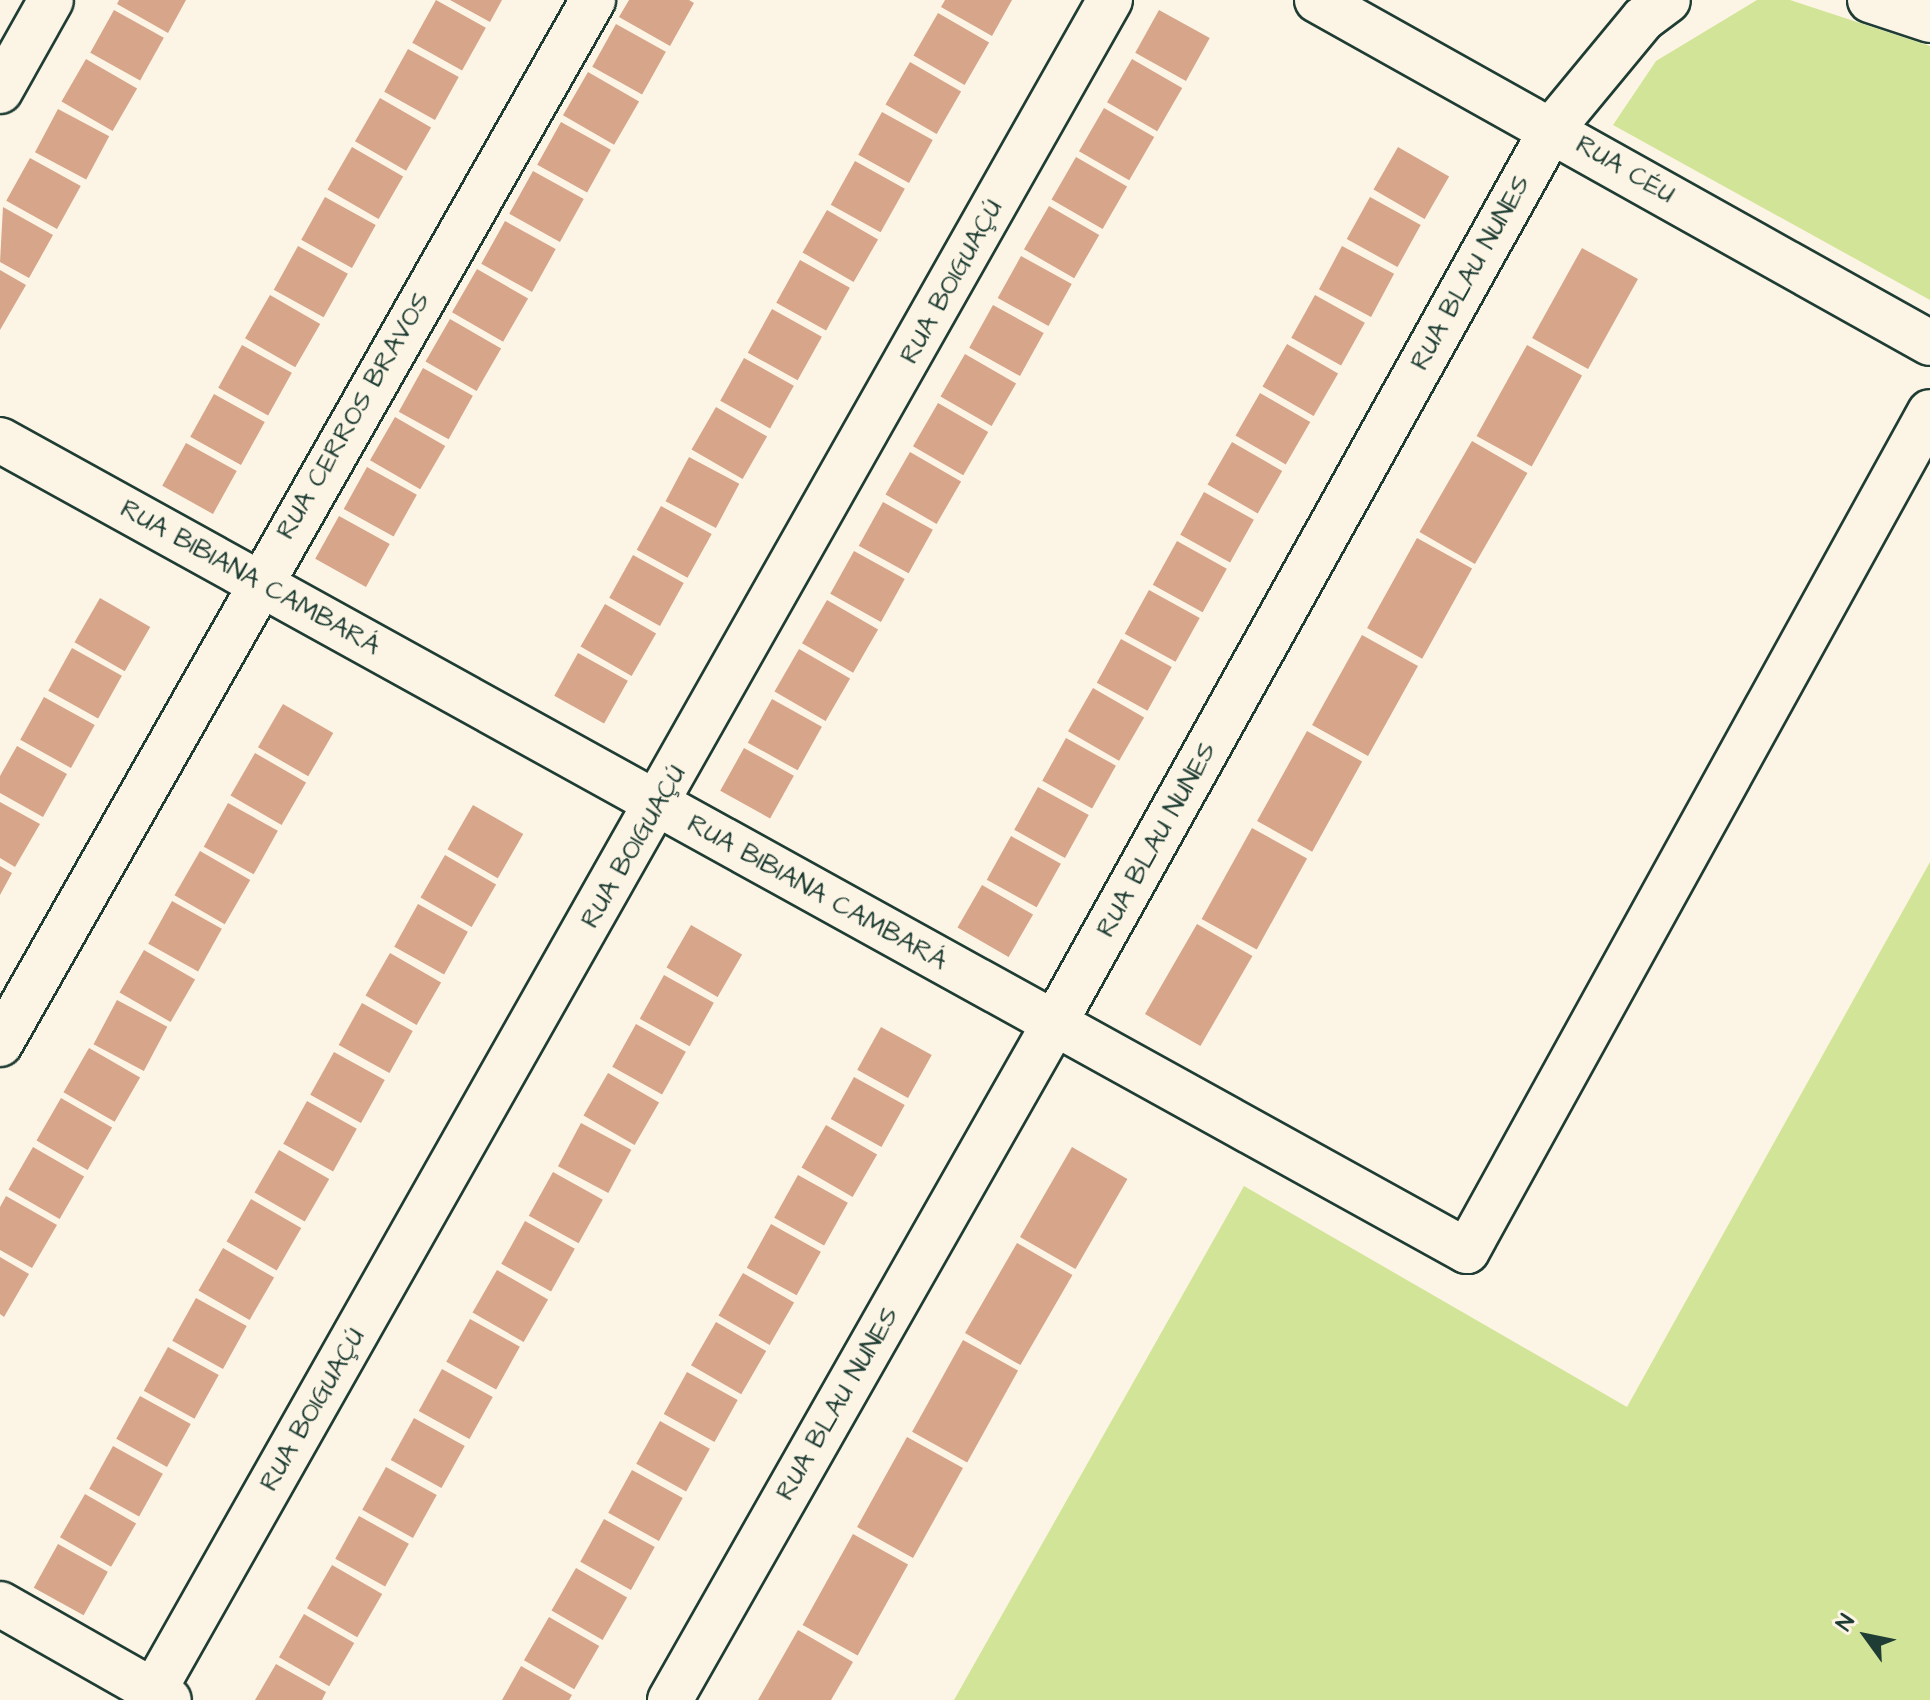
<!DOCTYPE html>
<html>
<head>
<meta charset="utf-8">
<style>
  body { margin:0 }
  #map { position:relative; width:1930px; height:1700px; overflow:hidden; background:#fcf5e5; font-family:"Architects Daughter",sans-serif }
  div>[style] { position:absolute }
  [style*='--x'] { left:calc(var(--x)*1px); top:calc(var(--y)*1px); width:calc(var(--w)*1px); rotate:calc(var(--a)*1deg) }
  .green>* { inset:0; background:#d2e498 }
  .building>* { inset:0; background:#d7a58a; transform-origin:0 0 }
  .roads { filter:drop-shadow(2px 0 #1f3d34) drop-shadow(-2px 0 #1f3d34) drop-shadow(0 2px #1f3d34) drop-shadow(0 -2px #1f3d34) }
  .minor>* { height:44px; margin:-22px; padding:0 22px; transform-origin:22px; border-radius:22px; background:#fcf5e5 }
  span { translate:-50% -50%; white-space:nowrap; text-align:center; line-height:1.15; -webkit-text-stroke:6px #fcf5e5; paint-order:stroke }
  .street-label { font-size:26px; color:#1f3d34 }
  .north { position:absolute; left:1826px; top:1596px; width:80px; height:80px; -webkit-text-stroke:6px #fcf5e5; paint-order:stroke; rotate:303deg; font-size:22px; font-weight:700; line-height:32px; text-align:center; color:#1f3d34 }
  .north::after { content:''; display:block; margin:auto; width:28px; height:36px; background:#1f3d34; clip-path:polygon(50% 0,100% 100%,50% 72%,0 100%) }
</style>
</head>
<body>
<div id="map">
  <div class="green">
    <i style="clip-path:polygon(1757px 0,1790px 0,1930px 46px,1930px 300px,1613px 125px,1656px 61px)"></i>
    <i style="clip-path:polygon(1930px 862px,1930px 1700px,954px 1700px,1244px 1186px,1627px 1407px)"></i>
  </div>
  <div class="building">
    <i style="clip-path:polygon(119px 0,186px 0,168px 33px,117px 4px)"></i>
    <i style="left:436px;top:0;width:57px;height:49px;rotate:29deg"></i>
    <i style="clip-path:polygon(450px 0,502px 0,490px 22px)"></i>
    <i style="clip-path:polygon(629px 0,689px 0,694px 3px,670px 46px,619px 17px)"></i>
    <i style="clip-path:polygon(945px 0,1012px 0,992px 36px,941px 7px)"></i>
    <i style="left:114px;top:10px;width:57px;height:49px;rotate:29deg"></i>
    <i style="left:1159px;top:10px;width:58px;height:49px;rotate:29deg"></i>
    <i style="left:938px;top:13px;width:59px;height:49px;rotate:30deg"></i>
    <i style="left:616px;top:24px;width:57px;height:49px;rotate:29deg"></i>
    <i style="left:408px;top:49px;width:58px;height:49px;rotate:29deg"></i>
    <i style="left:86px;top:59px;width:59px;height:49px;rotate:30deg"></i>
    <i style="left:1132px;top:59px;width:58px;height:50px;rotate:30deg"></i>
    <i style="left:910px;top:62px;width:59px;height:49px;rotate:30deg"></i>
    <i style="left:588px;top:72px;width:59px;height:50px;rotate:30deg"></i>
    <i style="left:380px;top:98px;width:59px;height:50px;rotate:30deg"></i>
    <i style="left:1104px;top:108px;width:58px;height:50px;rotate:30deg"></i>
    <i style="left:58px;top:109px;width:58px;height:49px;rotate:28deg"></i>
    <i style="left:882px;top:112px;width:58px;height:49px;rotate:29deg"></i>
    <i style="left:561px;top:122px;width:57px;height:49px;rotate:29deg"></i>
    <i style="left:352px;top:147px;width:59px;height:49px;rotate:30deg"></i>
    <i style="left:1398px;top:147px;width:59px;height:49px;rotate:30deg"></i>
    <i style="left:1076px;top:157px;width:59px;height:49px;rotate:30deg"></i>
    <i style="left:30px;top:158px;width:58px;height:49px;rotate:29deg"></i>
    <i style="left:855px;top:161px;width:57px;height:50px;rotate:29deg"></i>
    <i style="left:533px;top:171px;width:58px;height:49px;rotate:29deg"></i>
    <i style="left:325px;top:197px;width:58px;height:49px;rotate:29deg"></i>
    <i style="left:1370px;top:197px;width:58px;height:48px;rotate:29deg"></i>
    <i style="left:1049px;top:206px;width:58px;height:50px;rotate:30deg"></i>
    <i style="clip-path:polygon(3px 207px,53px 235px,29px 278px,0 262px)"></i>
    <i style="left:827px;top:210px;width:59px;height:49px;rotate:30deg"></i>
    <i style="left:505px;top:221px;width:58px;height:49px;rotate:29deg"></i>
    <i style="left:298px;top:246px;width:57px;height:50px;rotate:29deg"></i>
    <i style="left:1342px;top:246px;width:59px;height:49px;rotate:28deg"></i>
    <i style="left:1582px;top:248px;width:64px;height:103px;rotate:29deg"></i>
    <i style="left:1021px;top:256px;width:58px;height:48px;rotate:29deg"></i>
    <i style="left:800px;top:260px;width:57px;height:49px;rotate:29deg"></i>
    <i style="left:477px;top:269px;width:59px;height:50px;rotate:30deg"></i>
    <i style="clip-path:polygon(0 270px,26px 285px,0 330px)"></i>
    <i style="left:270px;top:295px;width:58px;height:50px;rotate:30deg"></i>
    <i style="left:1315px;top:295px;width:57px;height:49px;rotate:29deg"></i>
    <i style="left:993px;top:305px;width:58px;height:49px;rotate:29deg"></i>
    <i style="left:772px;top:309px;width:57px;height:50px;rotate:29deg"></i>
    <i style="left:450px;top:319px;width:59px;height:49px;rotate:30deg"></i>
    <i style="left:1287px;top:344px;width:59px;height:49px;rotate:30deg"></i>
    <i style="left:242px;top:345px;width:57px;height:49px;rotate:29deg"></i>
    <i style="left:1527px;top:345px;width:63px;height:104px;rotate:29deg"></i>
    <i style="left:965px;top:354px;width:59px;height:49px;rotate:30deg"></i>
    <i style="left:744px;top:358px;width:57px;height:49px;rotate:29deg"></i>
    <i style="left:423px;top:368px;width:57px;height:50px;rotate:29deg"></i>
    <i style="left:1260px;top:393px;width:58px;height:49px;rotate:30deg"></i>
    <i style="left:214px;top:394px;width:58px;height:49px;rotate:29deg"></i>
    <i style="left:938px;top:403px;width:58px;height:50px;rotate:30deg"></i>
    <i style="left:716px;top:407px;width:59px;height:49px;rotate:30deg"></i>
    <i style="left:395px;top:417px;width:58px;height:50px;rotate:30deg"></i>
    <i style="left:1472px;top:441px;width:64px;height:105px;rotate:30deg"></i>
    <i style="left:1232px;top:442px;width:58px;height:49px;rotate:30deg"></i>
    <i style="left:186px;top:443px;width:58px;height:49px;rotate:29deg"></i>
    <i style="left:910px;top:452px;width:59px;height:49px;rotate:30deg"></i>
    <i style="left:689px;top:457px;width:57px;height:50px;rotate:28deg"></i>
    <i style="left:367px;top:467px;width:57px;height:48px;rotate:29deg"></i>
    <i style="left:1204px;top:492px;width:57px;height:49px;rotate:29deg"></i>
    <i style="left:883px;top:502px;width:57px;height:50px;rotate:29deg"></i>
    <i style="left:661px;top:506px;width:58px;height:50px;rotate:29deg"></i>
    <i style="left:339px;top:516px;width:58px;height:49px;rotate:29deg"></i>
    <i style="left:1417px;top:538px;width:63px;height:103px;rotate:29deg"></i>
    <i style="left:1177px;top:541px;width:57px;height:50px;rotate:29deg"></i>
    <i style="left:854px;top:551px;width:58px;height:49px;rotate:29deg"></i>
    <i style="left:633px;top:555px;width:58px;height:49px;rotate:29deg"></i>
    <i style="left:1149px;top:590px;width:58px;height:50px;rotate:29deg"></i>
    <i style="left:100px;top:598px;width:58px;height:51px;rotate:30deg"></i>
    <i style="left:827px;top:600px;width:59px;height:50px;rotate:30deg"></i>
    <i style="left:605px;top:604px;width:59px;height:49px;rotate:30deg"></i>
    <i style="left:1362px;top:635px;width:64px;height:103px;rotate:29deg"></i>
    <i style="left:1121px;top:639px;width:58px;height:50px;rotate:29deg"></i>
    <i style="left:72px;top:648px;width:57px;height:49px;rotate:29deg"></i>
    <i style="left:799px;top:649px;width:59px;height:49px;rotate:30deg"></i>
    <i style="left:578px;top:653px;width:57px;height:49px;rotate:29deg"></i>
    <i style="left:1093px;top:688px;width:59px;height:50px;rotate:30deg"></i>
    <i style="left:44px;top:697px;width:58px;height:49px;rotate:29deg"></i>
    <i style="left:772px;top:699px;width:57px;height:50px;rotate:29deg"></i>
    <i style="left:283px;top:704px;width:58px;height:50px;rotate:30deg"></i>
    <i style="left:1307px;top:731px;width:63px;height:103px;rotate:29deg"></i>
    <i style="left:1066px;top:738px;width:57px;height:49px;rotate:29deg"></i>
    <i style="clip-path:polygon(17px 746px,67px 774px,43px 817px,0 793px,0 776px)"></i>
    <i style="left:744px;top:748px;width:57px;height:49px;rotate:29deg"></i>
    <i style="left:255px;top:753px;width:59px;height:49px;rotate:30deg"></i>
    <i style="left:1038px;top:787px;width:58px;height:49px;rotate:29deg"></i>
    <i style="clip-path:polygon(0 802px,40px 824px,15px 867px,0 858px)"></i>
    <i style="left:228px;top:803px;width:57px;height:50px;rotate:29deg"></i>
    <i style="left:473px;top:805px;width:58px;height:51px;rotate:30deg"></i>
    <i style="left:1252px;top:828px;width:63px;height:104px;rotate:29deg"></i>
    <i style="left:1011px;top:836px;width:57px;height:50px;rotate:29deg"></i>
    <i style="left:200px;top:851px;width:58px;height:51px;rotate:30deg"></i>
    <i style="left:445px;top:855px;width:59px;height:49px;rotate:30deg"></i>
    <i style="clip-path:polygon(0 866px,12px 873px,0 895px)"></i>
    <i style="left:982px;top:885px;width:59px;height:49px;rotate:30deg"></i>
    <i style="left:172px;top:901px;width:57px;height:49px;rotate:29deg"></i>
    <i style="left:418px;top:904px;width:57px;height:49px;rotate:29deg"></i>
    <i style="left:1197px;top:924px;width:64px;height:104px;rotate:30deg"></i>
    <i style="left:691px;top:925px;width:59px;height:49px;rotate:30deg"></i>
    <i style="left:144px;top:950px;width:59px;height:49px;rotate:30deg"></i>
    <i style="left:390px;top:953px;width:59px;height:49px;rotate:30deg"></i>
    <i style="left:664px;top:975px;width:57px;height:50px;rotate:29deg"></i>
    <i style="left:117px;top:1000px;width:57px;height:50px;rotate:28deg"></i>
    <i style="left:362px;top:1003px;width:58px;height:48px;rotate:29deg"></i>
    <i style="left:636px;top:1024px;width:57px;height:49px;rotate:29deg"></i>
    <i style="left:881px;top:1027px;width:58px;height:49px;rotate:29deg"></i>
    <i style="left:89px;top:1048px;width:59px;height:51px;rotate:30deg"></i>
    <i style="left:334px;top:1052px;width:58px;height:49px;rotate:29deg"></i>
    <i style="left:608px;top:1073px;width:59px;height:49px;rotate:30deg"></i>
    <i style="left:854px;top:1077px;width:58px;height:48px;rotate:29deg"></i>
    <i style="left:61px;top:1098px;width:59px;height:49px;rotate:30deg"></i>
    <i style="left:307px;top:1101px;width:57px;height:49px;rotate:29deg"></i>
    <i style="left:581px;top:1123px;width:57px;height:49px;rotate:28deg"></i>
    <i style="left:826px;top:1125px;width:59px;height:49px;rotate:30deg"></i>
    <i style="left:33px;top:1147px;width:59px;height:49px;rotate:30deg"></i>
    <i style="left:1072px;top:1147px;width:64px;height:104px;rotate:30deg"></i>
    <i style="left:279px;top:1150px;width:58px;height:49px;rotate:30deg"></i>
    <i style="left:553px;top:1172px;width:57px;height:50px;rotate:29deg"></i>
    <i style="left:798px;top:1175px;width:57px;height:49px;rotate:29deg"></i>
    <i style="clip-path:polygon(6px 1196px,57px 1225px,32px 1268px,0 1250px,0 1207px)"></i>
    <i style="left:251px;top:1199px;width:58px;height:49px;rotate:30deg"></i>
    <i style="left:525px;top:1221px;width:57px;height:49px;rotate:29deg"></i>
    <i style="left:771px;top:1224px;width:57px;height:50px;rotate:29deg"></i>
    <i style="left:1017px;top:1243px;width:64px;height:104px;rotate:30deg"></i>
    <i style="left:223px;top:1248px;width:59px;height:49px;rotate:30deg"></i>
    <i style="clip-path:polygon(0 1257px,29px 1274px,4px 1317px,0 1314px)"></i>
    <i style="left:497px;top:1270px;width:59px;height:49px;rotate:30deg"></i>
    <i style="left:743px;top:1273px;width:59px;height:49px;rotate:30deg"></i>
    <i style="left:196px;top:1298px;width:58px;height:49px;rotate:29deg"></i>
    <i style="left:470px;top:1319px;width:57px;height:49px;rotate:29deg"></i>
    <i style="left:716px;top:1322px;width:58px;height:50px;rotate:30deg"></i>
    <i style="left:963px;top:1340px;width:63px;height:105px;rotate:29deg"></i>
    <i style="left:168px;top:1347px;width:58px;height:50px;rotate:29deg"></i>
    <i style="left:442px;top:1369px;width:58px;height:48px;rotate:29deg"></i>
    <i style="left:687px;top:1372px;width:58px;height:48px;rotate:29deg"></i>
    <i style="left:140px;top:1396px;width:58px;height:49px;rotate:29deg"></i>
    <i style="left:414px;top:1418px;width:58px;height:48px;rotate:29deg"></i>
    <i style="left:660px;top:1421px;width:57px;height:49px;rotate:29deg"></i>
    <i style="left:907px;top:1437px;width:64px;height:103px;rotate:29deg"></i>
    <i style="left:113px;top:1446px;width:57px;height:49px;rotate:29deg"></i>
    <i style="left:386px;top:1467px;width:58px;height:49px;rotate:29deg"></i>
    <i style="left:632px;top:1470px;width:58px;height:49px;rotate:29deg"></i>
    <i style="left:85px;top:1494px;width:59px;height:50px;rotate:30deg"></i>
    <i style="left:359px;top:1516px;width:57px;height:49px;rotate:29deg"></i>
    <i style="left:604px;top:1519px;width:58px;height:49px;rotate:29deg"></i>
    <i style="left:853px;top:1534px;width:63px;height:104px;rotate:29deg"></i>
    <i style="left:58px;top:1544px;width:57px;height:50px;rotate:29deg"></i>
    <i style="left:332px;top:1565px;width:58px;height:50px;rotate:30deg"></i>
    <i style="left:576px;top:1568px;width:59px;height:49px;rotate:30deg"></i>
    <i style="left:304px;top:1614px;width:58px;height:50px;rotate:30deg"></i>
    <i style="left:549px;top:1617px;width:58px;height:50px;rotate:30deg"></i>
    <i style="clip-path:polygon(798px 1630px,853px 1662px,831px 1700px,758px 1700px)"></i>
    <i style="clip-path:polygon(276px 1664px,326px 1692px,322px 1700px,255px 1700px)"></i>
    <i style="clip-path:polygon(521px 1666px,572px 1695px,569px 1700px,502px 1700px)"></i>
  </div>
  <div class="roads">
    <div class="minor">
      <i style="--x:1317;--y:0;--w:702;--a:29.23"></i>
      <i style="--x:1870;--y:0;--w:63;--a:18.4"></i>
      <i style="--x:0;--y:91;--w:104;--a:-60.7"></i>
      <i style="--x:0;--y:440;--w:1676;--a:28.94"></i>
      <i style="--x:1467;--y:1251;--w:958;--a:-61.11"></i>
      <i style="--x:0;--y:1044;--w:1201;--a:-60.4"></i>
      <i style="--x:0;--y:1604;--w:194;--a:29.6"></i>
      <i style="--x:153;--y:1692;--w:1944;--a:-60.51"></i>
      <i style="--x:670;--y:1700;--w:777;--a:-60.4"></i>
      <i style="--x:1054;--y:1024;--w:1024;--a:-60.91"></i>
      <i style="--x:1552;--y:129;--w:143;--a:-50.4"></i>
      <i style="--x:1643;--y:19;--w:31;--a:-37"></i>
    </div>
  </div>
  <div class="street-label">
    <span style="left:1625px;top:170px;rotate:30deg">RUA CÉU</span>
    <span style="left:1471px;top:273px;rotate:-61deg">RUA BLAU NUNES</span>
    <span style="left:952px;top:282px;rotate:-61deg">RUA BOIGUAÇÚ</span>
    <span style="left:354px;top:416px;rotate:-60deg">RUA CERROS BRAVOS</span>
    <span style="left:250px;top:578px;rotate:29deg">RUA BIBIANA CAMBARÁ</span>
    <span style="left:1157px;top:840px;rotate:-61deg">RUA BLAU NUNES</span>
    <span style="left:634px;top:847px;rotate:-60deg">RUA BOIGUAÇÚ</span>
    <span style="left:817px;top:893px;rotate:29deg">RUA BIBIANA CAMBARÁ</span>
    <span style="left:838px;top:1404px;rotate:-60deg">RUA BLAU NUNES</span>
    <span style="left:313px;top:1410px;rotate:-60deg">RUA BOIGUAÇÚ</span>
  </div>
  <div class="north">N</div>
</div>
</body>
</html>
